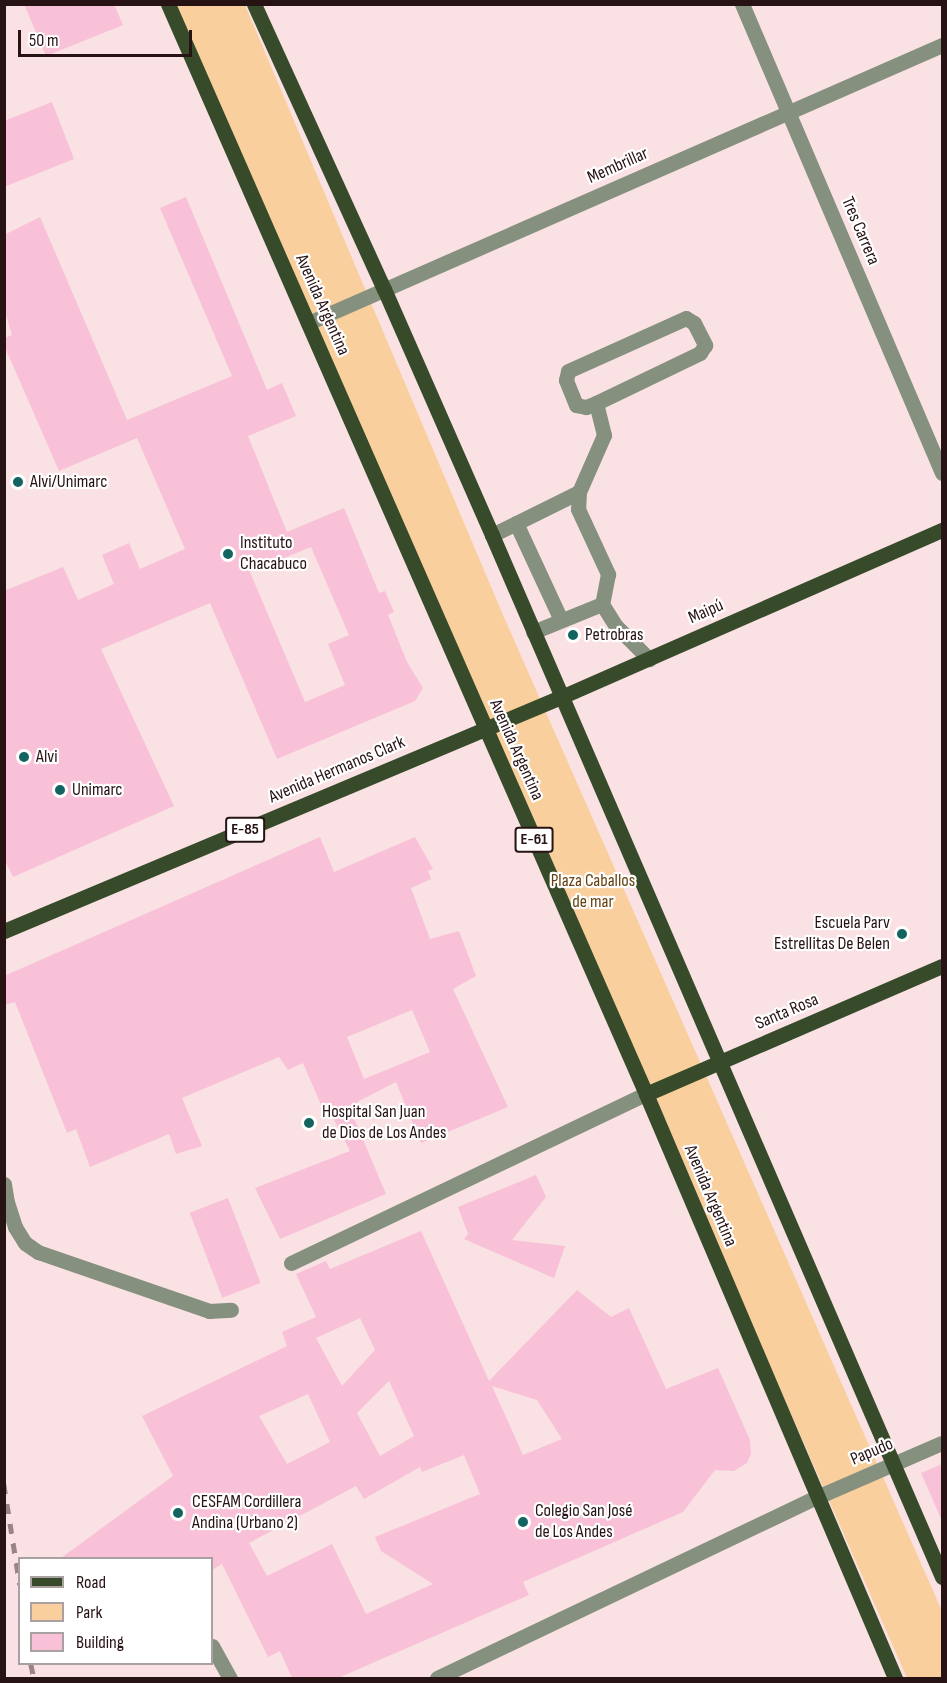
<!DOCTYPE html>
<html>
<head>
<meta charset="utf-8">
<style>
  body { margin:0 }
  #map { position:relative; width:947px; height:1683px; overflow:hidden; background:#fae1e3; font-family:"Sofia Sans Condensed",sans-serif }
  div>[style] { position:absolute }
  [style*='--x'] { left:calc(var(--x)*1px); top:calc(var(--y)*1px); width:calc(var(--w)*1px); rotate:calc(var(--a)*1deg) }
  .green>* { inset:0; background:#f9d09d }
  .building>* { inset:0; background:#f8c1d7; transform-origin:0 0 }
  .minor>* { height:15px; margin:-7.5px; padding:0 7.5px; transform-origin:7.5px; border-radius:7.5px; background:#85917e }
  .major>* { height:15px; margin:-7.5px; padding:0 7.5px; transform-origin:7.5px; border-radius:7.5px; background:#374a29 }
  .rail>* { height:4.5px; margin-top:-2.25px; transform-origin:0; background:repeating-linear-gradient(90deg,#9b8486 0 10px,transparent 0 20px) }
  .dots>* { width:16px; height:16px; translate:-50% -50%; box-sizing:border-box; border:3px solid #fff; border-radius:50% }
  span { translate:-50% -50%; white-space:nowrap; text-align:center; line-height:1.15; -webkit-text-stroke:4.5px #fff; paint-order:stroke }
  .shield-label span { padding:2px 4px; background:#fff; border:2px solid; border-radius:4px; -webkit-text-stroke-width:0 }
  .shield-label { font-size:16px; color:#271214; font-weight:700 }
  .street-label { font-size:18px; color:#271214 }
  .poi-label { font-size:18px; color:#271214 }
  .left { translate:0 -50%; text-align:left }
  .right { translate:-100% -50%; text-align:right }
  .park-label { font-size:18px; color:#664412 }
  .frame { position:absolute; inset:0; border:6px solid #271214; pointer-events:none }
  .legend { position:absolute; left:18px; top:1557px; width:195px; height:108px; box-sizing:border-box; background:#fff; border:2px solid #a9a0a1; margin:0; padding:8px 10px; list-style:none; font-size:18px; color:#271214 }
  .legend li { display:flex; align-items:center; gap:12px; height:30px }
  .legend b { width:30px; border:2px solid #a9a0a1 }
  .scale { position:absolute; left:18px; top:30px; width:174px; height:27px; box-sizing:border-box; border:3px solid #271214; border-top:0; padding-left:8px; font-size:18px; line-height:21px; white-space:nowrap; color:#271214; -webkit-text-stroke:4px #fff; paint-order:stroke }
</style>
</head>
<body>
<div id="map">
  <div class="green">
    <i style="clip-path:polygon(172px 5px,245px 5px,503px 615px,942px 1611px,942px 1678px,907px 1678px)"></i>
  </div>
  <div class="building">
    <i style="clip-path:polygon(24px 4px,114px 4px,123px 25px,46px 56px)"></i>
    <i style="clip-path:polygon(52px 102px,74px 159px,4px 187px,4px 121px)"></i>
    <i style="clip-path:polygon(evenodd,186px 197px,267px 390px,282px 383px,296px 416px,248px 436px,287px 532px,344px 508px,379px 593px,385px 591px,394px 612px,388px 615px,407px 662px,423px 688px,415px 701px,277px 759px,210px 603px,101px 649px,174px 806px,13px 877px,4px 858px,4px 591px,63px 567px,78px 600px,114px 584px,102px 555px,129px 543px,140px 569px,185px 549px,137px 438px,59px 471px,4px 345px,4px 338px,12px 335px,4px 308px,4px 235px,40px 217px,127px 420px,232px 376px,160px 208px,186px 197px,311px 547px,349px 635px,328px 644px,345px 685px,305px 702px,250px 572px,311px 547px)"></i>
    <i style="clip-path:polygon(evenodd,320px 837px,334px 872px,415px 837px,433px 869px,428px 871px,431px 879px,411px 888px,430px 939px,459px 931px,476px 976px,453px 989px,508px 1107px,421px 1143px,396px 1082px,357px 1102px,363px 1113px,354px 1118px,386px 1194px,280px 1239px,255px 1188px,350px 1151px,330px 1112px,325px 1114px,303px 1063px,288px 1070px,279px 1057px,182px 1098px,202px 1146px,176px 1154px,169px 1134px,90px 1167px,76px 1129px,67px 1133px,15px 1002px,4px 1005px,4px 976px,320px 837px,412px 1010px,430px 1052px,364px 1079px,347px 1037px,412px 1010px)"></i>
    <i style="clip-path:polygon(536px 1175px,546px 1197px,512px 1240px,565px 1246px,554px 1278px,464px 1239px,468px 1234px,458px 1207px)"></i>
    <i style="left:228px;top:1198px;width:91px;height:41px;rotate:69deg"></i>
    <i style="clip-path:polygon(evenodd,421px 1231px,489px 1381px,577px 1290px,611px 1317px,629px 1308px,666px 1389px,718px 1368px,750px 1440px,751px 1454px,747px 1463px,734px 1471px,715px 1470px,683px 1512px,523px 1582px,529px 1595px,338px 1678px,292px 1678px,280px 1651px,268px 1657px,222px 1564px,212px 1570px,212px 1558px,61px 1558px,173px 1476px,142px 1416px,287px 1346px,282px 1332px,316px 1317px,296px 1274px,326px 1261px,330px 1269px,421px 1231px,360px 1318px,375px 1350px,342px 1386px,316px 1338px,360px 1318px,421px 1231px,389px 1381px,414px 1436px,380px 1456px,357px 1413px,389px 1381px,421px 1231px,492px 1386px,537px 1400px,562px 1439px,523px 1455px,492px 1386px,421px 1231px,308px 1394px,330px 1442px,287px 1464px,259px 1416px,308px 1394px,421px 1231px,464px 1455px,480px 1494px,375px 1537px,381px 1551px,433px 1584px,366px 1614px,332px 1544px,267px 1576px,249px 1543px,356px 1486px,364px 1499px,420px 1467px,422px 1472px,464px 1455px)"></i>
    <i style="clip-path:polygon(942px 1464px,942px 1521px,921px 1473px)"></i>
  </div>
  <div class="minor">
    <i style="--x:742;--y:4;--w:510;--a:66.9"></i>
    <i style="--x:686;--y:318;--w:9;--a:32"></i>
    <i style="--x:694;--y:323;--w:25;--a:63"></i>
    <i style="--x:705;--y:345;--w:9;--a:122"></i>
    <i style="--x:700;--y:353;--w:115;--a:154.3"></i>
    <i style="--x:596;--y:403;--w:11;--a:158"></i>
    <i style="--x:586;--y:407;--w:10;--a:-169"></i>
    <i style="--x:576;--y:405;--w:27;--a:-112"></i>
    <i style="--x:566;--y:380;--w:9;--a:-77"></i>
    <i style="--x:568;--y:371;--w:129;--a:-24.2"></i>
    <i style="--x:308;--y:323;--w:692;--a:-23.68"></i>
    <i style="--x:596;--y:403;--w:33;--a:76"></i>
    <i style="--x:604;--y:435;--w:62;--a:113.7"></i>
    <i style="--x:579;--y:492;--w:17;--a:93"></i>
    <i style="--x:578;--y:509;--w:72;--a:65.2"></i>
    <i style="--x:608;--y:574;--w:31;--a:101"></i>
    <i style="--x:516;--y:523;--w:107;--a:65.1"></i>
    <i style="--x:492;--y:535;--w:97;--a:-26.3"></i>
    <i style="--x:533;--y:632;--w:74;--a:-22.1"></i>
    <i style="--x:602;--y:604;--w:26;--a:58"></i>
    <i style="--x:616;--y:626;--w:47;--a:45"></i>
    <i style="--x:4;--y:1184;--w:18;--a:81"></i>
    <i style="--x:7;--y:1202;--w:26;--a:72"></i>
    <i style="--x:15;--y:1227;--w:19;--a:58"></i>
    <i style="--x:25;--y:1243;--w:16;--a:35"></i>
    <i style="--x:38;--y:1252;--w:181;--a:19"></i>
    <i style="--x:209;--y:1311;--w:22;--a:-3"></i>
    <i style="--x:291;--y:1263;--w:393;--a:-25.5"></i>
    <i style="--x:212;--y:1646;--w:37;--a:61"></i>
    <i style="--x:437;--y:1678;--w:421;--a:-25.5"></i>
    <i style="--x:817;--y:1497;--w:136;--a:-23.4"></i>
  </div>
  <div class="major">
    <i style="--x:168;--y:4;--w:1190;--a:66.32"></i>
    <i style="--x:646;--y:1094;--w:635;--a:66.91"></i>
    <i style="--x:254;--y:4;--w:313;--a:65.5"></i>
    <i style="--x:384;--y:289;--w:269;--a:66.3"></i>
    <i style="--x:492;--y:535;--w:1135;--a:66.64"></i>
    <i style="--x:4;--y:931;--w:604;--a:-22.79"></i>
    <i style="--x:561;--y:697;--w:416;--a:-23.7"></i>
    <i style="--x:646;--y:1094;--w:322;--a:-23.4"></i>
  </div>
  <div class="rail">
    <i style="--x:4;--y:1484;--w:102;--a:81"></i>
    <i style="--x:31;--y:1664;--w:14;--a:78"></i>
  </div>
  <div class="dots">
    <i style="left:18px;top:482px;background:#136361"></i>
    <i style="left:228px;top:554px;background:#136361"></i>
    <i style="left:573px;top:635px;background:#136361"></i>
    <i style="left:24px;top:757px;background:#136361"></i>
    <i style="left:60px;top:790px;background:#136361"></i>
    <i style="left:902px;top:934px;background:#136361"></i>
    <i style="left:309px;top:1123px;background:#136361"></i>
    <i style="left:178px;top:1513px;background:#136361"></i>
    <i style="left:523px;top:1522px;background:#136361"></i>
  </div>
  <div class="shield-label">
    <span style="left:245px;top:830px">E-85</span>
    <span style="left:534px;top:840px">E-61</span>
  </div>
  <div class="street-label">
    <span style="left:618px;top:166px;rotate:-24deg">Membrillar</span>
    <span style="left:860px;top:231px;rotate:67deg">Tres Carrera</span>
    <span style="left:322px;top:305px;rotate:66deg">Avenida Argentina</span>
    <span style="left:706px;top:612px;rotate:-24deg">Maipú</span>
    <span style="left:516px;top:750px;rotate:66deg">Avenida Argentina</span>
    <span style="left:337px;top:770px;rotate:-23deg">Avenida Hermanos Clark</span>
    <span style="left:787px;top:1012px;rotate:-23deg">Santa Rosa</span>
    <span style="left:710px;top:1196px;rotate:67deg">Avenida Argentina</span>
    <span style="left:872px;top:1452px;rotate:-23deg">Papudo</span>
  </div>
  <div class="poi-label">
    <span class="left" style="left:30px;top:482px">Alvi/Unimarc</span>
    <span class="left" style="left:240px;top:554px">Instituto<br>Chacabuco</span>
    <span class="left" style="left:585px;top:635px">Petrobras</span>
    <span class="left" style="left:36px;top:757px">Alvi</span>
    <span class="left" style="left:72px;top:790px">Unimarc</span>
    <span class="right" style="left:890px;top:934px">Escuela Parv<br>Estrellitas De Belen</span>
    <span class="left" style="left:322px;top:1123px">Hospital San Juan<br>de Dios de Los Andes</span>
    <span class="left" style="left:192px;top:1513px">CESFAM Cordillera<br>Andina (Urbano 2)</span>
    <span class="left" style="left:535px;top:1522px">Colegio San José<br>de Los Andes</span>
  </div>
  <div class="park-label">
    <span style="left:593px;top:892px">Plaza Caballos<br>de mar</span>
  </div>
  <div class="frame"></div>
  <ul class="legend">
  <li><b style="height:8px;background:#374a29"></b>Road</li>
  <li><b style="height:16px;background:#f9d09d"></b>Park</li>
  <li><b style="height:16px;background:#f8c1d7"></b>Building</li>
  </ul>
  <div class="scale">50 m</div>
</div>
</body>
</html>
